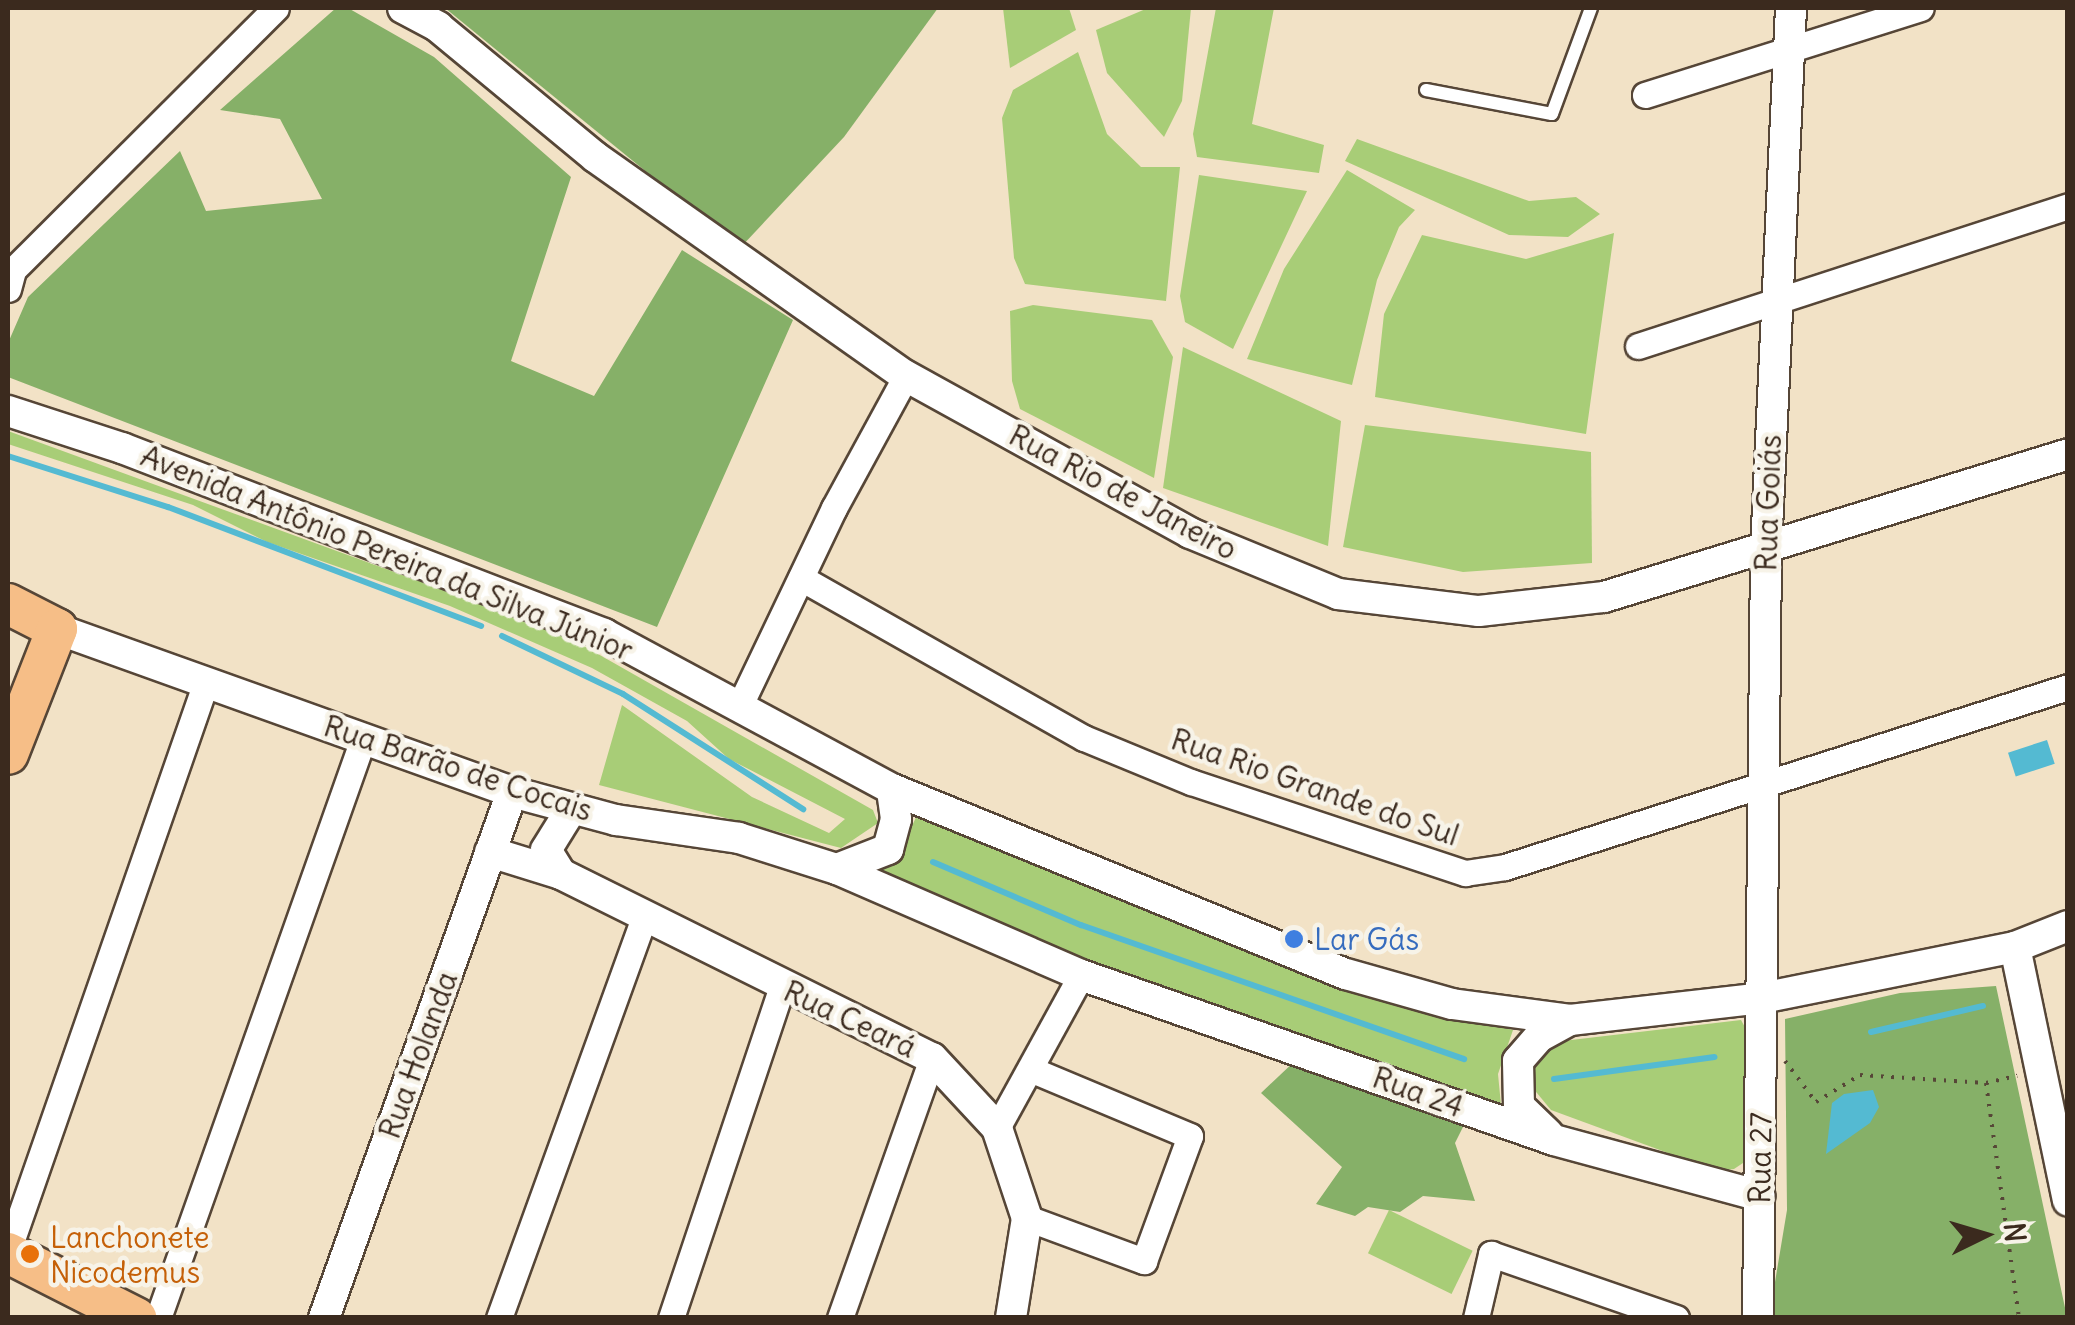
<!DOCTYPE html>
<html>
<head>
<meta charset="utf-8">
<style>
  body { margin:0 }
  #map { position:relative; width:2075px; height:1325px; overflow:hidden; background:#f2e2c6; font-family:Delius,sans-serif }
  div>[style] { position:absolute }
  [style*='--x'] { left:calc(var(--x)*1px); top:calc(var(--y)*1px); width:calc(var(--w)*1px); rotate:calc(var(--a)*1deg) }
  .green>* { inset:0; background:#a8cd77; transform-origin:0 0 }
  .forest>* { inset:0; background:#86b068 }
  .water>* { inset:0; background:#54bad2; transform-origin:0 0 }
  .stream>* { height:6px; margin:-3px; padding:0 3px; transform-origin:3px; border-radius:3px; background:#54bad2 }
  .path>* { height:4px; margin-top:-2px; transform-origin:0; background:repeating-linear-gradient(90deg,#564637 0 2.5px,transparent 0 10.5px) }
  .roads { filter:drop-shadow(2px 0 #564637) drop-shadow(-2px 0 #564637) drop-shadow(0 2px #564637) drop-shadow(0 -2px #564637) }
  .service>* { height:12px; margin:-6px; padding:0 6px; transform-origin:6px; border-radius:6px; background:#fff }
  .minor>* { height:25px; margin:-12.5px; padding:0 12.5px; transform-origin:12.5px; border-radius:12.5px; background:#fff }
  .tertiary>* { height:30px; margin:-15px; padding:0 15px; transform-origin:15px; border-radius:15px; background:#fff }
  .primary>* { height:40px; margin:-20px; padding:0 20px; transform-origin:20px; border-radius:20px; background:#f6be87 }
  .dots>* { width:28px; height:28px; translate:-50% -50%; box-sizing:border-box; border:5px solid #f7f3e8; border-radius:50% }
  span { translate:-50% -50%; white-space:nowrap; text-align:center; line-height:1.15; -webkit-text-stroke:9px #f7f3e8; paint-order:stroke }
  .street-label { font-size:30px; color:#3b2a1e }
  .shop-label { font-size:30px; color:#366cbe }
  .left { translate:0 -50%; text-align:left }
  .food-label { font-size:30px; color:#c56008 }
  .frame { position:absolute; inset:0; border:10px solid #3b2a1e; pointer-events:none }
  .north { position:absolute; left:1935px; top:1185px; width:100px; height:100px; -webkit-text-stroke:8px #f7f3e8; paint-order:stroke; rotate:85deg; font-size:28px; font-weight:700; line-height:40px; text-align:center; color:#3b2a1e }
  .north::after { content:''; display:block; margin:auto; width:35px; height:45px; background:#3b2a1e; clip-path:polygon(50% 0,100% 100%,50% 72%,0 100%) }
</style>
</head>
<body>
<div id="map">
  <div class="green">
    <i style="clip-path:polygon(1003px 8px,1069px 8px,1076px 30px,1010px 68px)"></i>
    <i style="clip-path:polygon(1148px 8px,1191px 8px,1182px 101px,1164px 137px,1107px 73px,1096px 30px)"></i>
    <i style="clip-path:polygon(1216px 8px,1274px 8px,1252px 124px,1324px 145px,1319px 173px,1197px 157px,1193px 134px)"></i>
    <i style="clip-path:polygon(1078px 52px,1107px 134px,1141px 167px,1180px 167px,1166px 301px,1025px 284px,1014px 258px,1002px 118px,1013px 90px)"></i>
    <i style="clip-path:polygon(1357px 139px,1529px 201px,1576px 197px,1600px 214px,1568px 237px,1509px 235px,1345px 161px)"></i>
    <i style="clip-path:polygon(1347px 170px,1415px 210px,1399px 227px,1377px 280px,1352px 385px,1247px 359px,1284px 269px)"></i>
    <i style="clip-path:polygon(1199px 175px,1307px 191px,1233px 349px,1185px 322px,1180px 296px)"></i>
    <i style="clip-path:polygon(1614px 233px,1586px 434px,1375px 397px,1384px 314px,1422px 235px,1526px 259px)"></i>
    <i style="clip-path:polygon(1033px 305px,1152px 320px,1173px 357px,1154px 478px,1020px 409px,1012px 381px,1010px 311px)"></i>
    <i style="clip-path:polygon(1183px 347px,1341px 421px,1328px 546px,1163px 488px)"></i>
    <i style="clip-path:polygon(1365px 425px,1591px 452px,1592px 563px,1463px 572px,1343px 547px)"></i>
    <i style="clip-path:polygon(8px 431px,561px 633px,873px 810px,878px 823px,841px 848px,599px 785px,622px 705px,752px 797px,829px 833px,845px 819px,729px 759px,687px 721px,592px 668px,450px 606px,267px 542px,193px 505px,8px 444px)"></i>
    <i style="clip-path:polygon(918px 813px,1338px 982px,1513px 1030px,1498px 1074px,1501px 1105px,1071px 957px,877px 872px,900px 852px)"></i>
    <i style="clip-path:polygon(1741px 1020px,1747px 1031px,1743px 1163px,1734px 1169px,1717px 1171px,1551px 1110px,1532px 1087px,1534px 1060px,1554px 1042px)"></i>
    <i style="left:1389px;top:1210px;width:93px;height:48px;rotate:26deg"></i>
  </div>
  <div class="forest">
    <i style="clip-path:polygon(336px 8px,348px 8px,434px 57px,571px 177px,511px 361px,594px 396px,682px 250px,793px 320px,657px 627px,8px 377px,8px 343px,28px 297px,180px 151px,206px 211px,322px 199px,280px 119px,220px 110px)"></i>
    <i style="clip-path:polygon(445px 8px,938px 8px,844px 137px,740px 248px)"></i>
    <i style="clip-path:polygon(1996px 986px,2067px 1317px,1769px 1318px,1787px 1210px,1785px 1019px,1900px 993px)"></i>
    <i style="clip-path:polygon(1297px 1059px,1467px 1119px,1455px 1143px,1475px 1201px,1423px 1196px,1400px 1212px,1368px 1207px,1355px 1216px,1316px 1204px,1342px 1167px,1261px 1093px)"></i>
  </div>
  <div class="water">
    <i style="left:2047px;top:740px;width:25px;height:41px;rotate:72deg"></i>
    <i style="clip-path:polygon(1873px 1090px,1879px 1107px,1870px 1123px,1826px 1154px,1832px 1103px,1844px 1094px)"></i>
  </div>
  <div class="stream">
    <i style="--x:8;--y:456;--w:168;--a:17.7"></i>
    <i style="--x:168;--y:507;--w:335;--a:20.8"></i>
    <i style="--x:502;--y:636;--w:134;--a:25.6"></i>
    <i style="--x:623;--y:694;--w:214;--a:32.6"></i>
    <i style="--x:933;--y:862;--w:161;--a:23.1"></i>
    <i style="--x:1081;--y:925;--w:406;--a:19.3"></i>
    <i style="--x:1871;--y:1032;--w:115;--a:-13.1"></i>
    <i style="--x:1554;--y:1079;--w:162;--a:-7.8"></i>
  </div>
  <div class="path">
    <i style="--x:1785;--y:1061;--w:51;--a:52.9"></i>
    <i style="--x:1816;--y:1102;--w:52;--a:-31.5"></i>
    <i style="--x:1860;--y:1075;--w:126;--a:3.6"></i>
    <i style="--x:1986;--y:1083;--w:32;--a:-13"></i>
    <i style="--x:1986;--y:1083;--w:237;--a:82"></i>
  </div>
  <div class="roads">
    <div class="service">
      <i style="--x:1426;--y:90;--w:128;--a:10.8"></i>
      <i style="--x:1552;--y:114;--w:113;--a:-69.8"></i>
    </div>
    <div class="minor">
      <i style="--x:1645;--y:95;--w:289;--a:-17.5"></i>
      <i style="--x:8;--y:289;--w:20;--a:-75"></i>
      <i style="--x:13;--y:270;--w:371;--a:-44.9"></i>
      <i style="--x:1638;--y:346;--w:452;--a:-18"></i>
      <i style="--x:801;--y:578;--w:325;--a:29.5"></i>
      <i style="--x:1084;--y:738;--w:116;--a:22.4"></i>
      <i style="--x:1191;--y:782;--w:289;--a:18.4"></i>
      <i style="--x:1465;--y:873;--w:40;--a:-8.5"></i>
      <i style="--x:1505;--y:867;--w:591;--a:-17.73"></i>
      <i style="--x:739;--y:707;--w:221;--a:-64.5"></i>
      <i style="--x:834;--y:508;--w:150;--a:-61.4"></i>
      <i style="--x:997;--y:1128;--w:175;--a:-61.2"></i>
      <i style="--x:1027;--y:1218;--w:125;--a:20.2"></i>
      <i style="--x:1144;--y:1261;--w:133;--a:-69.8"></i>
      <i style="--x:1190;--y:1136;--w:171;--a:-157.3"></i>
      <i style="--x:8;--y:1251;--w:602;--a:-70.81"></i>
      <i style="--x:158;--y:1318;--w:614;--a:-70.5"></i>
      <i style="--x:499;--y:1318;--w:430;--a:-70.1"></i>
      <i style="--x:671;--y:1318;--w:349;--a:-71.5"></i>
      <i style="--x:840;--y:1318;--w:276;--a:-70.5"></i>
      <i style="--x:1476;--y:1318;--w:66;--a:-76.8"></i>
      <i style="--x:1491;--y:1254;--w:196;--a:19.1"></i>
    </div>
    <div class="tertiary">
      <i style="--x:403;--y:8;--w:40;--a:28"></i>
      <i style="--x:438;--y:27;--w:204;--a:39.6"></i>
      <i style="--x:595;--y:157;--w:380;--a:35.2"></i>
      <i style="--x:906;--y:376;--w:325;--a:28.9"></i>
      <i style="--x:1190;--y:533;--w:160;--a:22.4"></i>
      <i style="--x:1338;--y:594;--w:142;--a:6.9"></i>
      <i style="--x:1479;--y:611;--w:126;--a:-6.4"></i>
      <i style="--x:1604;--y:597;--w:486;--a:-17.1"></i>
      <i style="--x:8;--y:411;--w:120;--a:18"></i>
      <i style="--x:122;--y:448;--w:517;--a:21.1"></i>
      <i style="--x:604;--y:634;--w:327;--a:28.3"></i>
      <i style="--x:892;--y:789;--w:490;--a:22.2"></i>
      <i style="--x:1346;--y:974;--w:110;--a:15.8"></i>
      <i style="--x:1452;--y:1004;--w:119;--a:7.7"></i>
      <i style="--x:1570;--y:1020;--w:193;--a:-6.5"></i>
      <i style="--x:1762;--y:998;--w:258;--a:-11.4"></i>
      <i style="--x:2015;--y:947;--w:57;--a:-21.6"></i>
      <i style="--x:57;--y:629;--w:483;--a:19.7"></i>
      <i style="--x:512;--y:792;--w:108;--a:15.1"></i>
      <i style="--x:616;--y:820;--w:124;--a:8.3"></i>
      <i style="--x:739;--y:838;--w:103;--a:17.6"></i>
      <i style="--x:837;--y:869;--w:266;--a:23.5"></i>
      <i style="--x:1081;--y:975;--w:501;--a:19.23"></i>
      <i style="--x:1554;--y:1140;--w:213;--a:15.2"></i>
      <i style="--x:490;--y:852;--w:74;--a:17.2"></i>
      <i style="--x:561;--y:874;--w:414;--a:26.4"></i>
      <i style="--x:932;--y:1058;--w:96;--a:47.1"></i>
      <i style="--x:997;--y:1128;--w:95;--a:71.6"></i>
      <i style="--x:1027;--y:1218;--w:101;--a:99.1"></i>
      <i style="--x:837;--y:869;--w:55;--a:-21.4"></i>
      <i style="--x:888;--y:849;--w:31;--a:-75"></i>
      <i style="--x:896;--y:819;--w:30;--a:-98"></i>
      <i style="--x:561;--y:874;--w:28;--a:-122"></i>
      <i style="--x:546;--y:850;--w:49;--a:-58.2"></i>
      <i style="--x:2015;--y:947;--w:259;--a:78.2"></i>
      <i style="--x:1548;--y:1134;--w:40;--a:-136"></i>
      <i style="--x:1519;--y:1106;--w:45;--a:-91.3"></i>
      <i style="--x:1518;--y:1061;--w:32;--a:-49"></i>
      <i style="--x:1539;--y:1037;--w:35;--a:-29"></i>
      <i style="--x:324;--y:1318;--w:559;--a:-70.33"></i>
      <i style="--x:1758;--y:1318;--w:768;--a:-89.4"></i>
      <i style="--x:1766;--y:550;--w:543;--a:-87.36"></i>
    </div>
    <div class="primary">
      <i style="--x:8;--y:604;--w:55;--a:27"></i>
      <i style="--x:57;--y:629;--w:134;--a:111.4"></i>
      <i style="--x:8;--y:1253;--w:144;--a:26.9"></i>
    </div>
  </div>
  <div class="dots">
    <i style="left:1294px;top:939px;background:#3f7fe0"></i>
    <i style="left:30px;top:1254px;background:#e8710a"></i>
  </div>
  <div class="street-label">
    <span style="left:1123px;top:492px;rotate:28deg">Rua Rio de Janeiro</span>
    <span style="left:1768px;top:503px;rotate:-88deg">Rua Goiás</span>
    <span style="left:387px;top:553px;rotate:22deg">Avenida Antônio Pereira da Silva Júnior</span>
    <span style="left:458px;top:768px;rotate:18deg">Rua Barão de Cocais</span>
    <span style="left:1315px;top:787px;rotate:19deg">Rua Rio Grande do Sul</span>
    <span style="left:850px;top:1019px;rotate:25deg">Rua Ceará</span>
    <span style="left:418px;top:1055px;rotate:-70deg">Rua Holanda</span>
    <span style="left:1418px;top:1092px;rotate:20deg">Rua 24</span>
    <span style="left:1760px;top:1158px;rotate:-89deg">Rua 27</span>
  </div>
  <div class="shop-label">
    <span class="left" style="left:1314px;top:939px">Lar Gás</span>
  </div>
  <div class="food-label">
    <span class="left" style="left:50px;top:1254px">Lanchonete<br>Nicodemus</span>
  </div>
  <div class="frame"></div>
  <div class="north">N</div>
</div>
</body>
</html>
